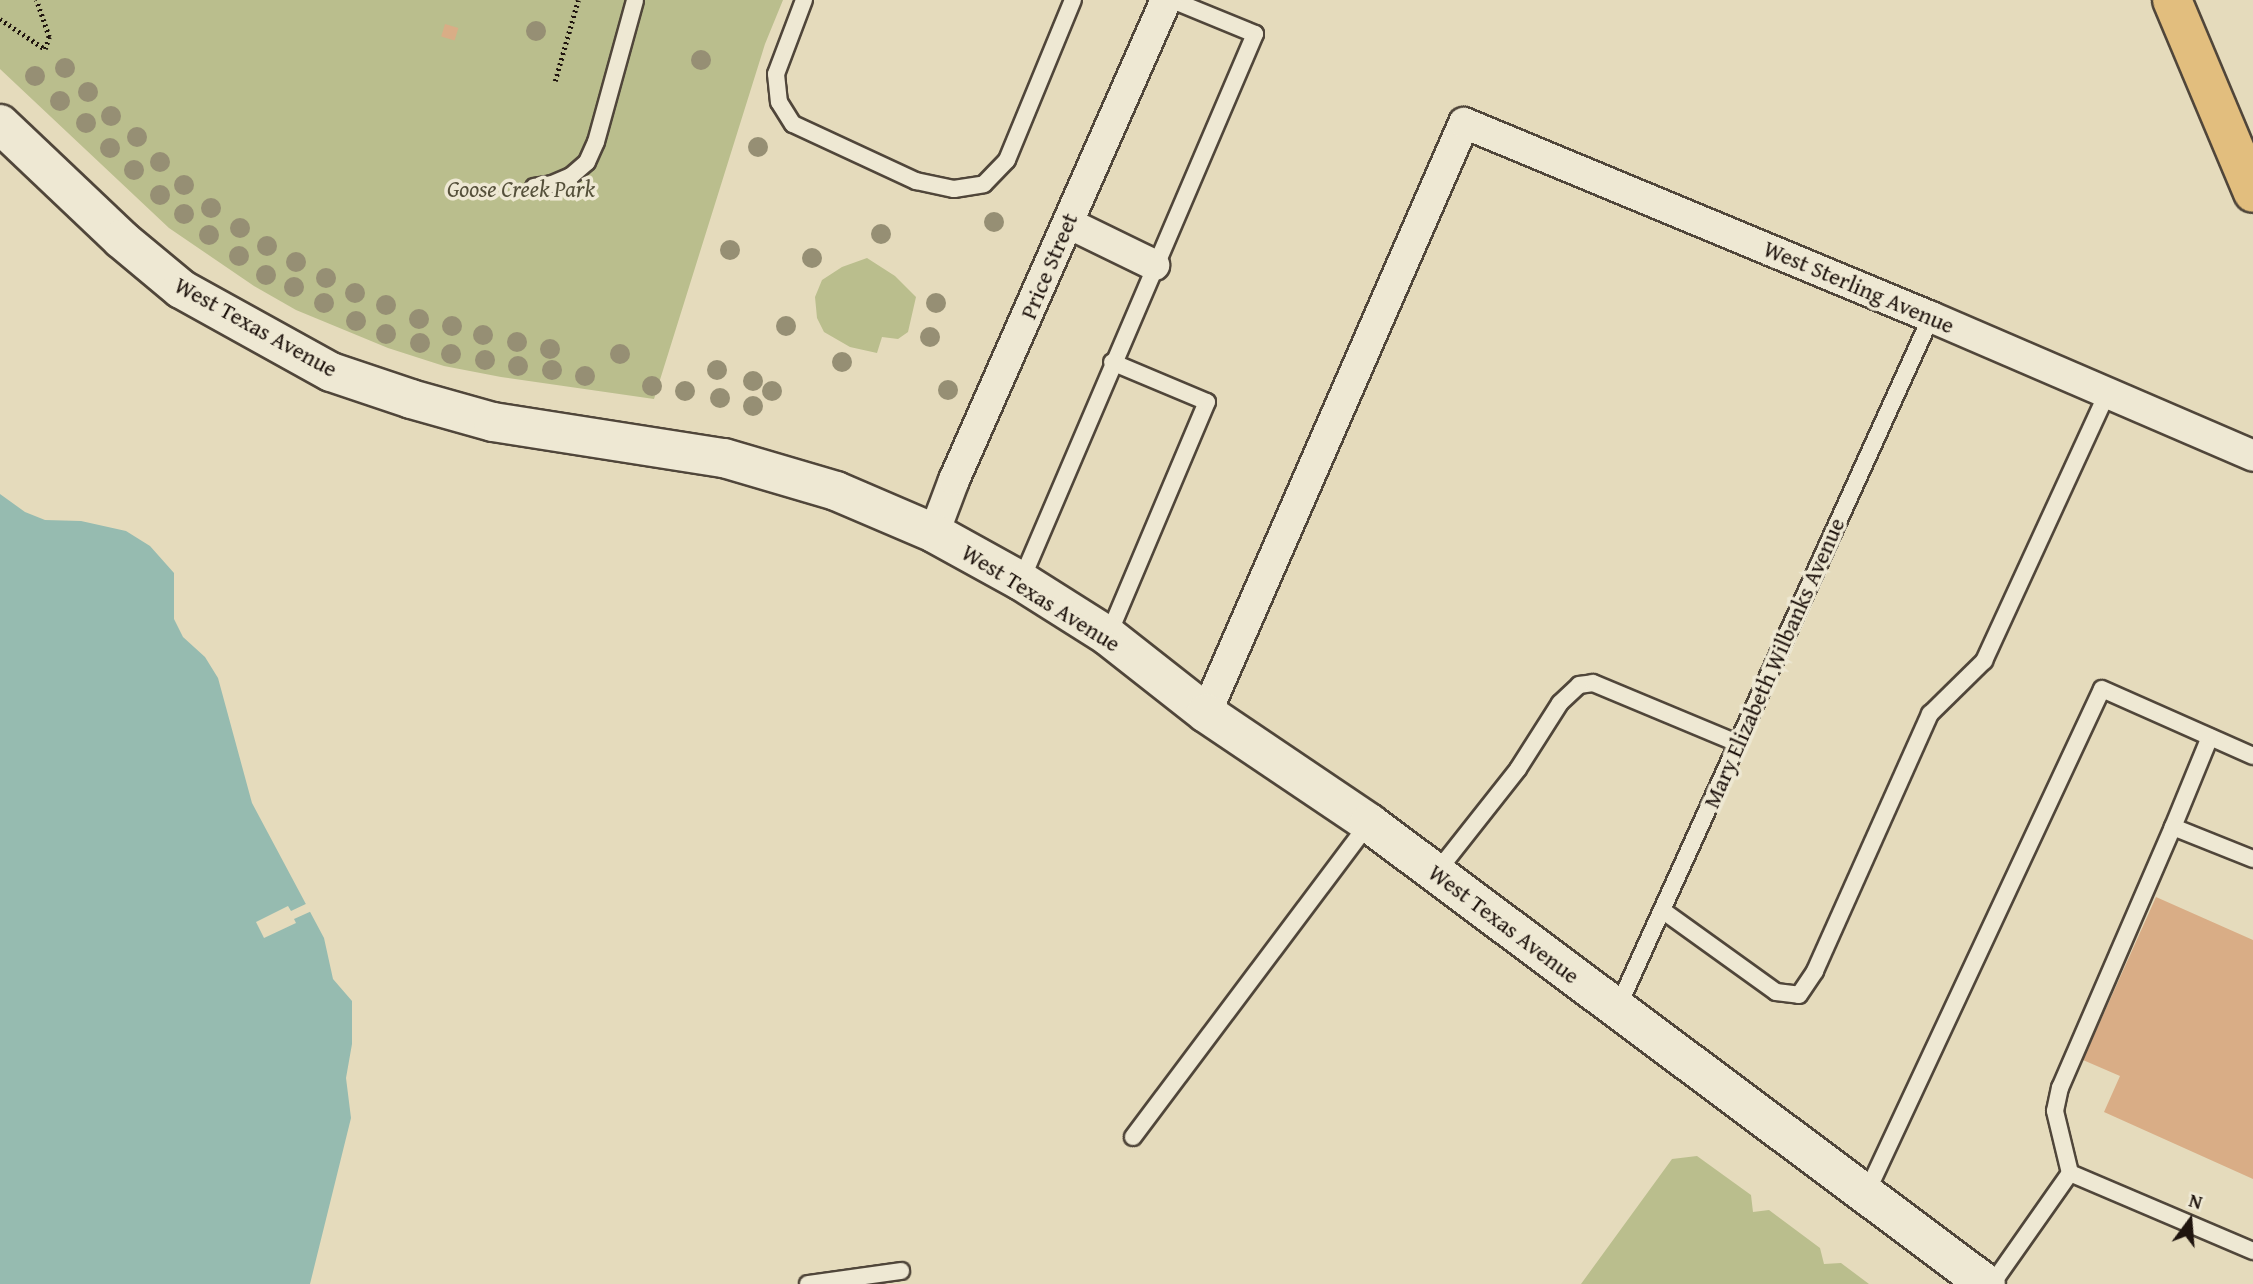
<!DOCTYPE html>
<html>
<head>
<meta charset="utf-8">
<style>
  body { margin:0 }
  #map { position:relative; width:2253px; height:1284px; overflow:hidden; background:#e5dbbc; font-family:"Gentium Book Plus",serif }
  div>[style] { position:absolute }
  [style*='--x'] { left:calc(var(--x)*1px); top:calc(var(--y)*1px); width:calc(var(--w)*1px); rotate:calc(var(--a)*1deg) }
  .green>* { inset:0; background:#babe8d }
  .water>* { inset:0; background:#96bbb0 }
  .pier>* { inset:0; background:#e5dbbc }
  .building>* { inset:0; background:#d9ad86; transform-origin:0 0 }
  .path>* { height:4.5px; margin-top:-2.25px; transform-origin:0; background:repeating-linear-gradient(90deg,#1f140e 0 2px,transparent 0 5.5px) }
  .roads { filter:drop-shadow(2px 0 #50463a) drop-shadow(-2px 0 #50463a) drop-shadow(0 2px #50463a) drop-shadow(0 -2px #50463a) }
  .service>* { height:16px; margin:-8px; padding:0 8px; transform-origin:8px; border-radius:8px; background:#eee8d3 }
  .minor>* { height:30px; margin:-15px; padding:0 15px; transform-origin:15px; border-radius:15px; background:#eee8d3 }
  .tertiary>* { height:38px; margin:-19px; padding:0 19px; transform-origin:19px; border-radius:19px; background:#eee8d3 }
  .primary>* { height:38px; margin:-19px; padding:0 19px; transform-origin:19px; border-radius:19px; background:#e2be7e }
  .trees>* { width:20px; height:20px; margin:-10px; border-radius:50%; background:#968f74 }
  span { translate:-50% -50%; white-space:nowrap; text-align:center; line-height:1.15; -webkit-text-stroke:7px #eee8d3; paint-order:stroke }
  .park-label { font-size:23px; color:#55503a; font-style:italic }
  .street-label { font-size:23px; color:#1f140e }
  .north { position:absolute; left:2155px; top:1186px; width:70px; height:70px; -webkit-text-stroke:5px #eee8d3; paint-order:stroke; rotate:16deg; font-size:19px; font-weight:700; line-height:28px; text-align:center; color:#1f140e }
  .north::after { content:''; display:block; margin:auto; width:24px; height:32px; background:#1f140e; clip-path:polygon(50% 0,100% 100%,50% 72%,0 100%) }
</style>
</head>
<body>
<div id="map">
  <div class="green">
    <i style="clip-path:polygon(0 0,783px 0,765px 44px,654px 399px,501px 377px,444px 366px,388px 348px,296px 310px,254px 286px,169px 228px,0 69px)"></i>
    <i style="clip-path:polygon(867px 258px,895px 276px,916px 297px,908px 332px,898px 339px,882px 337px,877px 353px,850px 347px,824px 332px,817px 318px,815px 297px,822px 280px,842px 267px)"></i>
    <i style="clip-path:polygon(1697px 1156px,1751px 1195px,1753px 1212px,1769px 1210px,1820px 1248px,1824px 1264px,1841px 1263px,1869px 1284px,1581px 1284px,1672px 1159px)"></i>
  </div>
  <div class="water">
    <i style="clip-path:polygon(0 494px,25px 512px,45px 520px,81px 521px,126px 531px,150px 546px,174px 573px,174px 619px,183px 637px,205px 657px,218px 678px,252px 803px,324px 938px,333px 979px,352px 1001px,352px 1044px,346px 1078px,351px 1118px,310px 1284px,0 1284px)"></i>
  </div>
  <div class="pier">
    <i style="clip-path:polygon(310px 902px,314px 910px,294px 919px,296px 923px,264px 938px,256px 922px,288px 906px,291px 911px)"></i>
  </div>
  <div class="building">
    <i style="left:445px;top:24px;width:14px;height:13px;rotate:17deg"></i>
    <i style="clip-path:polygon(2156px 897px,2253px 940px,2253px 1179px,2104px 1112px,2120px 1076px,2083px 1060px)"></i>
  </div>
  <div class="path">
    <i style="--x:0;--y:19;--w:54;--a:33.7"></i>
    <i style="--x:45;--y:49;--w:13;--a:-72"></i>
    <i style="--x:49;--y:37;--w:39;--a:-109"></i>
    <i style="--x:555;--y:81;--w:84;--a:-74.1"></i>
  </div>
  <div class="roads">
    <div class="service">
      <i style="--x:804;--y:0;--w:79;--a:110.7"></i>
      <i style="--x:776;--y:74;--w:28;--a:84"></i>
      <i style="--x:779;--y:102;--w:26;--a:58"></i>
      <i style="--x:793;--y:124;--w:136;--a:24.9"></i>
      <i style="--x:916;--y:181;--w:39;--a:12"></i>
      <i style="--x:954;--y:189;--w:30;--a:-9"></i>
      <i style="--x:984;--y:184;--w:33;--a:-46"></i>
      <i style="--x:1007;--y:160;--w:173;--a:-67.6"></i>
      <i style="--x:534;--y:187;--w:18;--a:-9"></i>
      <i style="--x:552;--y:184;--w:21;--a:-23"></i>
      <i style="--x:571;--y:176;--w:21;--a:-41"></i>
      <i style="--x:587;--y:162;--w:22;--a:-66"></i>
      <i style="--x:596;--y:142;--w:147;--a:-74.6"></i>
      <i style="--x:1021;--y:581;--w:595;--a:-66.84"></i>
      <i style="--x:1255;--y:34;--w:90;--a:-157.7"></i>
      <i style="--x:1108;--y:636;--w:254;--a:-67.1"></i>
      <i style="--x:1207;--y:402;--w:103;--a:-157.2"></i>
      <i style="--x:2173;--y:827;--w:97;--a:-67.7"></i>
      <i style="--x:1436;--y:873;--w:132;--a:-51.7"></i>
      <i style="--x:1518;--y:769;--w:78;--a:-57.5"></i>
      <i style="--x:1560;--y:703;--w:26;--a:-43"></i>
      <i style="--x:1579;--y:685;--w:14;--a:-8"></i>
      <i style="--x:1593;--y:683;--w:156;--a:22.6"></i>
      <i style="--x:1662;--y:910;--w:140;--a:35.7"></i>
      <i style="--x:1776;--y:992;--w:23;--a:7"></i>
      <i style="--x:1799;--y:995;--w:29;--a:-56"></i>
      <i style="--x:1815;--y:971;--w:282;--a:-65.9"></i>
      <i style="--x:1930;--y:714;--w:76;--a:-44.5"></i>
      <i style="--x:1984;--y:661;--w:295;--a:-65.3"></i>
      <i style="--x:1617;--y:1009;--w:760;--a:-65.59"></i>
      <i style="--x:1133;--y:1137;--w:393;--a:-53.1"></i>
      <i style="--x:2070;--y:1173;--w:199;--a:23.1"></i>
      <i style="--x:1866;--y:1194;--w:557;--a:-64.95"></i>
      <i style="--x:2102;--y:689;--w:165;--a:23.9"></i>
      <i style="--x:808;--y:1284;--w:94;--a:-8"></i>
      <i style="--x:1992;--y:1284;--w:136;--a:-54.9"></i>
      <i style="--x:2070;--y:1173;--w:64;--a:-103.6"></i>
      <i style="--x:2055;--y:1111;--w:24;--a:-78"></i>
      <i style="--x:2060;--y:1088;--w:284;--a:-66.6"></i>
      <i style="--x:2173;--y:827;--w:86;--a:21.8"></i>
    </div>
    <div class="minor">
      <i style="--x:1068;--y:223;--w:96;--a:26"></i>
      <i style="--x:934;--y:533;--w:57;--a:-69.3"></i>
      <i style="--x:954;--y:480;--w:525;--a:-66.17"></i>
      <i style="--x:1206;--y:713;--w:644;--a:-66.38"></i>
      <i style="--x:1464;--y:123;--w:506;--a:22.56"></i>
      <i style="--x:1931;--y:317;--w:351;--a:23.3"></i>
    </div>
    <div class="tertiary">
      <i style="--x:0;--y:124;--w:167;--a:43.5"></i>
      <i style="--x:121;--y:239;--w:78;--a:39.8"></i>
      <i style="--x:181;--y:289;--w:171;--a:29"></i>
      <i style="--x:331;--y:372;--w:84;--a:18.6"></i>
      <i style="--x:411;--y:399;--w:85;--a:15.7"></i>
      <i style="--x:493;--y:422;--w:234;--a:8.9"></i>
      <i style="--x:724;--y:458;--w:117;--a:16.4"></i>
      <i style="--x:836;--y:491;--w:107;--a:23.2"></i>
      <i style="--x:934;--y:533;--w:99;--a:28.9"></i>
      <i style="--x:1021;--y:581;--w:103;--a:32.3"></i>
      <i style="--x:1108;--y:636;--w:125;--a:38.2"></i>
      <i style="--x:1206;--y:713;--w:197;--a:34"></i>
      <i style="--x:1369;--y:823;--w:770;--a:36.77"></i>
    </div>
    <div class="primary">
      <i style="--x:2172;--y:0;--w:209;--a:67.2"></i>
    </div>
  </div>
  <div class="trees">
    <i style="left:536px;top:31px"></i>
    <i style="left:701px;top:60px"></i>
    <i style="left:65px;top:68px"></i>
    <i style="left:35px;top:76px"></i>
    <i style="left:88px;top:92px"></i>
    <i style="left:60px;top:101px"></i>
    <i style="left:111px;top:116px"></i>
    <i style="left:86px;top:123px"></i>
    <i style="left:137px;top:137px"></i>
    <i style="left:758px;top:147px"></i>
    <i style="left:110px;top:148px"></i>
    <i style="left:160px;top:162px"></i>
    <i style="left:134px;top:170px"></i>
    <i style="left:184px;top:185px"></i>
    <i style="left:160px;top:195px"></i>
    <i style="left:211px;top:208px"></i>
    <i style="left:184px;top:214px"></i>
    <i style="left:994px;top:222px"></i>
    <i style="left:240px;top:228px"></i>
    <i style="left:881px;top:234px"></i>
    <i style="left:209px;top:235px"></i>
    <i style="left:267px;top:246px"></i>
    <i style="left:730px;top:250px"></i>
    <i style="left:239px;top:256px"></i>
    <i style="left:812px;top:258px"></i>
    <i style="left:296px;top:262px"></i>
    <i style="left:266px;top:275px"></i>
    <i style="left:326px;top:278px"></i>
    <i style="left:294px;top:287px"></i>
    <i style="left:355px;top:293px"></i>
    <i style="left:324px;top:303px"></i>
    <i style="left:936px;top:303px"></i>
    <i style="left:386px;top:305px"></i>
    <i style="left:419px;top:319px"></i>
    <i style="left:356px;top:321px"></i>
    <i style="left:452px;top:326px"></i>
    <i style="left:786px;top:326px"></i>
    <i style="left:386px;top:334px"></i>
    <i style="left:483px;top:335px"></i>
    <i style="left:930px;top:337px"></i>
    <i style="left:517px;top:342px"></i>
    <i style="left:420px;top:343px"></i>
    <i style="left:550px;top:349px"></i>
    <i style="left:451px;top:354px"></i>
    <i style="left:620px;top:354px"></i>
    <i style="left:485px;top:360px"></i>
    <i style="left:842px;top:362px"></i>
    <i style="left:518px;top:366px"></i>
    <i style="left:552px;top:370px"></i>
    <i style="left:717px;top:370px"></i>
    <i style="left:585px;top:376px"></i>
    <i style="left:753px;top:381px"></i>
    <i style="left:652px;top:386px"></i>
    <i style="left:948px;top:390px"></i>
    <i style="left:685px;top:391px"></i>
    <i style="left:772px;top:391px"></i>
    <i style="left:720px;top:398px"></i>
    <i style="left:753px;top:406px"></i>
  </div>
  <div class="park-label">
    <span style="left:521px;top:189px">Goose Creek Park</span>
  </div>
  <div class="street-label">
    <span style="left:1049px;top:266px;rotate:-67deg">Price Street</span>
    <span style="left:1859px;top:287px;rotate:23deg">West Sterling Avenue</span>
    <span style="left:256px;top:327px;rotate:29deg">West Texas Avenue</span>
    <span style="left:1041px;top:598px;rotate:32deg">West Texas Avenue</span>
    <span style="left:1774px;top:663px;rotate:-66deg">Mary Elizabeth Wilbanks Avenue</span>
    <span style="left:1504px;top:924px;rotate:37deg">West Texas Avenue</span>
  </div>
  <div class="north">N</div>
</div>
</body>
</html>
